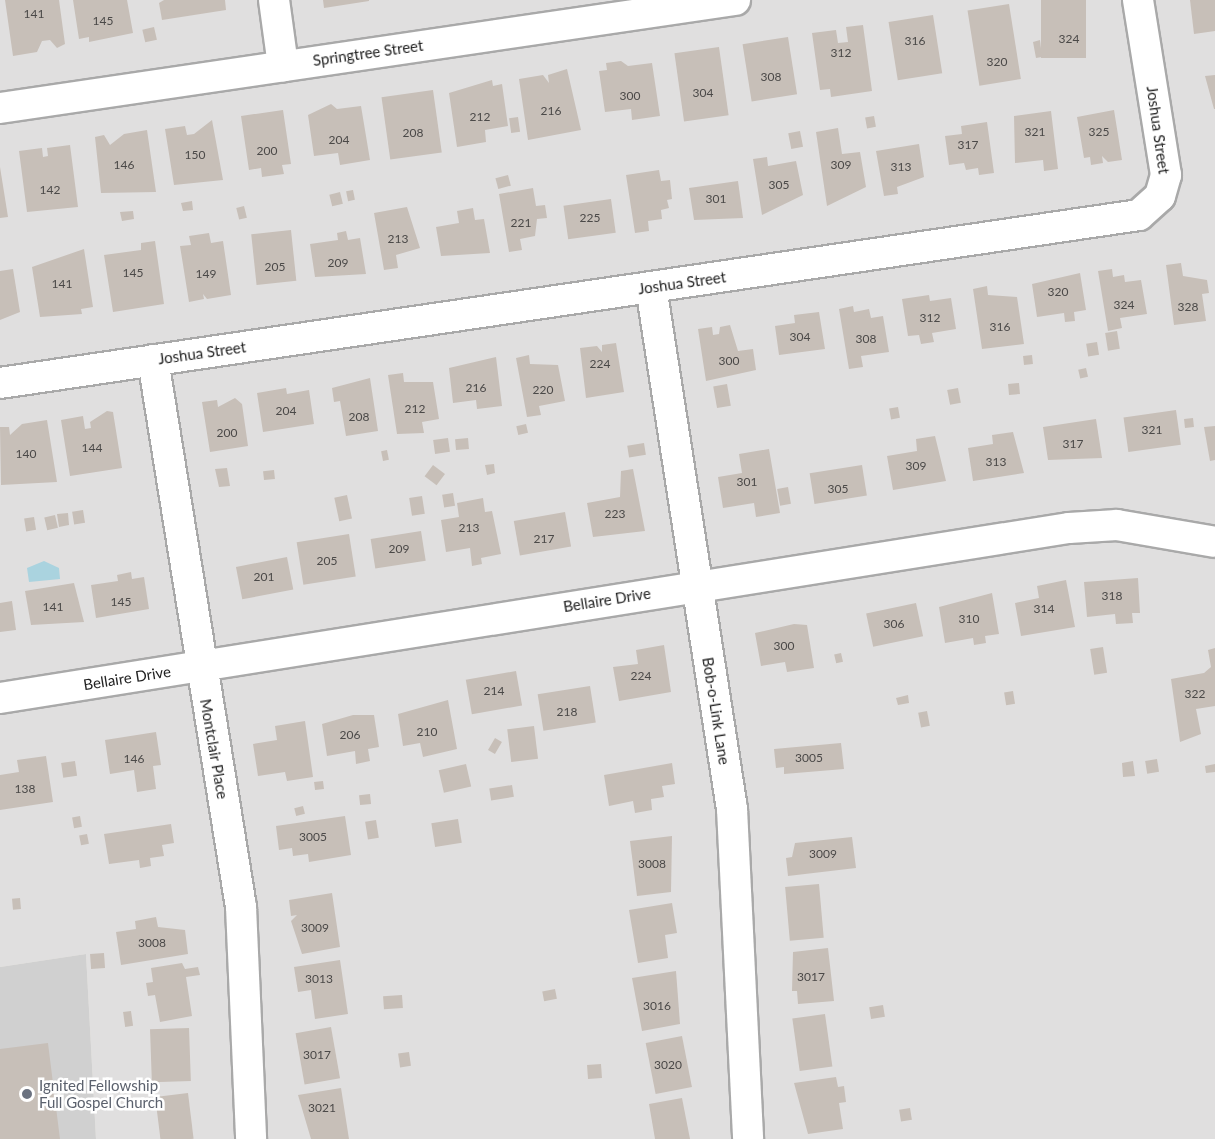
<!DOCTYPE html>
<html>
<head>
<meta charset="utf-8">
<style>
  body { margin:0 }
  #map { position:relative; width:1215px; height:1139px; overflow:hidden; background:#f2efe9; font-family:Lato,sans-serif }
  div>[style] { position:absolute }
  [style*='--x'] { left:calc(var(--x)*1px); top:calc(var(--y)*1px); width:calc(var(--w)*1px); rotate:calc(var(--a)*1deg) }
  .residential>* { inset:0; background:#e0dfdf }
  .religious>* { inset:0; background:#d0d0d0 }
  .water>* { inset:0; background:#aad3df }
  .building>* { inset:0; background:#c7bfb8; transform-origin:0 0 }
  .roads { filter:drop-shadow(2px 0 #a9a9a9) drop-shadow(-2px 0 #a9a9a9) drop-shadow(0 2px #a9a9a9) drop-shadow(0 -2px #a9a9a9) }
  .minor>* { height:30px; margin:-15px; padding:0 15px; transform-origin:15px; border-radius:15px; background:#fff }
  .dots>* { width:16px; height:16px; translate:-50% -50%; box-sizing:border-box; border:3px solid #fff; border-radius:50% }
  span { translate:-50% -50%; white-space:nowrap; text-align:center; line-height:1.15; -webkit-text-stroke:5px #fff; paint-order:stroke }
  .number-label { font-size:12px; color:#4b4948 }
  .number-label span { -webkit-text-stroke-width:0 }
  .street-label { font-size:15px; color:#222 }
  .worship-label { font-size:15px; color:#5b616d }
  .left { translate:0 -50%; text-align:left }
</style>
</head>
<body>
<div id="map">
  <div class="residential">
    <i style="clip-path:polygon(0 0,1215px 0,1215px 1139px,96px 1139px,86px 954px,0 967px)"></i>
  </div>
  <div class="religious">
    <i style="clip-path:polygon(86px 954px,96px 1139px,0 1139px,0 967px)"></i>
  </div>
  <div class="water">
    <i style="clip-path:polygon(44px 561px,59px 568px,60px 579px,29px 582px,27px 568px)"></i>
  </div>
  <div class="building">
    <i style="clip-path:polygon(5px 0,59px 0,65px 44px,57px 48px,50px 40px,42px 41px,37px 52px,13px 56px)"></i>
    <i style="clip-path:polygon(73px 0,127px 0,133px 33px,89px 42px,89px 37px,79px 39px)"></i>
    <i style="clip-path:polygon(164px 0,225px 0,226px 10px,162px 20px,159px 3px)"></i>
    <i style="clip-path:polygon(323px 0,369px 0,369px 1px,324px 8px)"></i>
    <i style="left:1041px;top:0;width:45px;height:58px"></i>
    <i style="clip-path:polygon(1190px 0,1215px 0,1215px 31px,1194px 34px)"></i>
    <i style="left:1009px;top:4px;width:76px;height:42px;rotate:81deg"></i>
    <i style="left:933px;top:15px;width:59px;height:45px;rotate:81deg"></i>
    <i style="clip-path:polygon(863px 25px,872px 91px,831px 97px,830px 89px,820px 90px,812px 33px,836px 30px,838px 43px,848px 42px,846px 27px)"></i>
    <i style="left:154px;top:27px;width:13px;height:12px;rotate:77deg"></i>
    <i style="left:788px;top:37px;width:58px;height:46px;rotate:81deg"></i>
    <i style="clip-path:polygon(1040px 40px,1042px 57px,1036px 58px,1033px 42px)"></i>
    <i style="left:719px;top:47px;width:69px;height:45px;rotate:82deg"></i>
    <i style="clip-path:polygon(621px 61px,628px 66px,652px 63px,660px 116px,632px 120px,631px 109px,605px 112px,599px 71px,607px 70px,606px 63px)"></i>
    <i style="clip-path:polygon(567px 69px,581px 130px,528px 140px,519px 79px,543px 75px,549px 83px,548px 75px)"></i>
    <i style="clip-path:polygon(1215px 75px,1215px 109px,1214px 109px,1205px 76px)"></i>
    <i style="clip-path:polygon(492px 80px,493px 86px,502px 84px,508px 126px,485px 130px,486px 142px,457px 147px,449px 93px)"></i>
    <i style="left:433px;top:90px;width:63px;height:52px;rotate:82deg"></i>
    <i style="clip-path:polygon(331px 104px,337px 109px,361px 106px,370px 160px,340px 165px,338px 153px,314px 156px,308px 115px)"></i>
    <i style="clip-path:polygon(283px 110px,291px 164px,282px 165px,284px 174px,262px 177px,261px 168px,249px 170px,241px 116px)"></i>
    <i style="clip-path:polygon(1114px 110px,1122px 160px,1108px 162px,1102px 156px,1103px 163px,1091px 165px,1090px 157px,1084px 158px,1077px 117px)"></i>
    <i style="clip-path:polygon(1051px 111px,1058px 169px,1044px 171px,1043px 160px,1015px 163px,1014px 116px)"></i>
    <i style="left:874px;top:116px;width:11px;height:9px;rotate:80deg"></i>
    <i style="left:518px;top:117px;width:15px;height:9px;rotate:82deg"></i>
    <i style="clip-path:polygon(212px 120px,223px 180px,174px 185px,165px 129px,185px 126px,187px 135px,194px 134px)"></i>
    <i style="clip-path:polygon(987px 122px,994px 173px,979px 175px,978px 168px,966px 170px,964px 163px,949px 165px,945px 136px,962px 134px,961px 126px)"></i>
    <i style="clip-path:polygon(838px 128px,842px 154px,860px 152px,866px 187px,827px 206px,816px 132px)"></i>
    <i style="clip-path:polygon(147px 130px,156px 192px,101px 193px,95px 137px,104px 135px,110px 145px,124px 134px)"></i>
    <i style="left:800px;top:131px;width:16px;height:12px;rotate:79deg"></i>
    <i style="clip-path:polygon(919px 144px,924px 177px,897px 187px,898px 194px,884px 196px,876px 151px)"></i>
    <i style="clip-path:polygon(70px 145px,78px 207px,27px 212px,19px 151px,42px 148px,43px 157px,48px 156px,47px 148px)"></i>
    <i style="clip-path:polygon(767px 157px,768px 166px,796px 161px,803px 195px,762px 215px,753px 159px)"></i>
    <i style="clip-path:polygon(0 167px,8px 217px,0 218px)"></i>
    <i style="clip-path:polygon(659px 170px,661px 181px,670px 180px,672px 199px,667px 200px,669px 208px,661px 210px,662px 219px,648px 221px,649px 231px,635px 233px,626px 175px)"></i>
    <i style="left:508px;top:175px;width:11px;height:13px;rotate:75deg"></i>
    <i style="clip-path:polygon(738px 181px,743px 218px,694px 220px,689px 188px)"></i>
    <i style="clip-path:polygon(533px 188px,536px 206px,545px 205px,547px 218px,537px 219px,535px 236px,520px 239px,522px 250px,509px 252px,499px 194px)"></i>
    <i style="left:353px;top:190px;width:10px;height:7px;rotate:79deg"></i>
    <i style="left:340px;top:192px;width:12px;height:11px;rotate:76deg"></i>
    <i style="left:611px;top:199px;width:34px;height:48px;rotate:82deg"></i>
    <i style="clip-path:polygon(192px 201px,193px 210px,183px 211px,181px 203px)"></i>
    <i style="left:244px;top:206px;width:12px;height:8px;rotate:76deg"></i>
    <i style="clip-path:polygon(407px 207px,420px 248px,396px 255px,398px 268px,384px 270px,374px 213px)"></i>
    <i style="clip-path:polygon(473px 208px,475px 220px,484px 219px,490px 253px,441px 256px,436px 227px,459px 223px,457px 211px)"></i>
    <i style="clip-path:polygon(133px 211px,134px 219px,122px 221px,120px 212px)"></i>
    <i style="left:291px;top:230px;width:51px;height:40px;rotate:84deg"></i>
    <i style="clip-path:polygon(346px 231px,348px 240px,360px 238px,366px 274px,315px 277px,310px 244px,338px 240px,337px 233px)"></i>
    <i style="clip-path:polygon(209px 233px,211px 243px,223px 241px,231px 295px,207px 299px,203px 294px,204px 299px,189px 302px,180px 246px,191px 245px,189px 236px)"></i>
    <i style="clip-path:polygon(155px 241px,164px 304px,113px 312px,104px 255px,141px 250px,141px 243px)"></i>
    <i style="clip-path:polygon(84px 249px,93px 307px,81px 309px,82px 314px,40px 317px,32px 267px)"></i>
    <i style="clip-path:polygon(1181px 263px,1183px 276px,1207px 280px,1209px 293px,1202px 294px,1206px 321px,1174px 325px,1166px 265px)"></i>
    <i style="clip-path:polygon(13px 269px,20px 312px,0 320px,0 271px)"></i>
    <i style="clip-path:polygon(1112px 269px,1113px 277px,1124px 275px,1125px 282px,1141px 280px,1147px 314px,1120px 318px,1122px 328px,1108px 331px,1098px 271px)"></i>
    <i style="clip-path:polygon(1080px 273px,1086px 310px,1074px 312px,1075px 321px,1065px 322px,1064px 313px,1037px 317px,1032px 284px)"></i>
    <i style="clip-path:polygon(987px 286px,988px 295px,1017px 297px,1024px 344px,982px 349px,973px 289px)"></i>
    <i style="clip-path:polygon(929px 295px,930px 301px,951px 298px,956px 329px,932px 333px,934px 342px,921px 344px,919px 335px,908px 336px,902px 299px)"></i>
    <i style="clip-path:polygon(853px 306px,854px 312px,869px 309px,871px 318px,883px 316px,889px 352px,861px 356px,863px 367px,849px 369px,839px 309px)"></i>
    <i style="clip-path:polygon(819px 312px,825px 349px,779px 355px,775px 326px,795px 323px,794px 315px)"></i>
    <i style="clip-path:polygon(730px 325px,738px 351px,753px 349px,756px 370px,706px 381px,698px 329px,712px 327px,713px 335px,719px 334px,720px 327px)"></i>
    <i style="left:1117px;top:331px;width:18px;height:12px;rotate:81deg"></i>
    <i style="left:1097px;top:342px;width:13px;height:11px;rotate:81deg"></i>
    <i style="clip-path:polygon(616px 343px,624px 392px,586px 398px,580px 348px,597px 346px,602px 352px,602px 345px)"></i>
    <i style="clip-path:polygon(529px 355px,530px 364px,558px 365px,565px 401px,539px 406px,541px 415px,527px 417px,516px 358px)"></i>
    <i style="left:1032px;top:355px;width:9px;height:9px;rotate:84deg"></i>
    <i style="clip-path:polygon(496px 357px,502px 406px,477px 409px,476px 400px,453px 403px,449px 368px)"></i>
    <i style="left:1086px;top:368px;width:9px;height:8px;rotate:77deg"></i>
    <i style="clip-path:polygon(403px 373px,404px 382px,433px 382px,439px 419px,422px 422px,424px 433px,397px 434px,388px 375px)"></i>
    <i style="clip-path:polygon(370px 378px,378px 431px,346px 436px,340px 401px,334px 402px,332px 388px)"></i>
    <i style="left:1019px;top:383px;width:11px;height:11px;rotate:85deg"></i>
    <i style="left:727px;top:384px;width:22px;height:14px;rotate:80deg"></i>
    <i style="clip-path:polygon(286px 388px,287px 394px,309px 390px,314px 424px,263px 432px,257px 393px)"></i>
    <i style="left:958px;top:388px;width:15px;height:11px;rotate:79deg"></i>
    <i style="clip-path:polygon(235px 398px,242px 404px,248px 446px,210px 452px,202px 402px,217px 400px,218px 407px)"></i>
    <i style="left:898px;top:407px;width:11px;height:9px;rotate:80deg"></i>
    <i style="left:1176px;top:410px;width:35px;height:53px;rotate:82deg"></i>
    <i style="clip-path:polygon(107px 411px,113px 412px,122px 468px,70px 476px,61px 420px,83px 416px,85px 429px,91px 428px,90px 422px)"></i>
    <i style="left:1193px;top:418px;width:9px;height:9px;rotate:84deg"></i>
    <i style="clip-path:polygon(1096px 419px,1102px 458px,1048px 460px,1043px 427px)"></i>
    <i style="clip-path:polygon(47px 420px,57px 482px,1px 485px,0 427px,9px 427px,10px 435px,22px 424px)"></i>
    <i style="left:526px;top:424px;width:9px;height:10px;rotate:77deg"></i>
    <i style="clip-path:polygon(1215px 426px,1215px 460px,1210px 461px,1204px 427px)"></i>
    <i style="clip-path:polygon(1013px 432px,1024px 473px,973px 481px,968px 448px,993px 444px,992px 435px)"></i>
    <i style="clip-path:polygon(935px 436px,946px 481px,893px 490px,887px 456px,917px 451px,916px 439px)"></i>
    <i style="left:448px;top:438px;width:14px;height:15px;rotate:82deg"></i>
    <i style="left:468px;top:438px;width:11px;height:13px;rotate:85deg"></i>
    <i style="left:644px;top:443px;width:12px;height:17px;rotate:81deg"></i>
    <i style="clip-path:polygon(769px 449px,780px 513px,756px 517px,754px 503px,723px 508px,718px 477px,742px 473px,739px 454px)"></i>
    <i style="left:387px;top:450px;width:10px;height:6px;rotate:79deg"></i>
    <i style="clip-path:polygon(494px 464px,495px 473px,487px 475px,485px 465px)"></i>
    <i style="left:433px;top:465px;width:15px;height:14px;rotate:37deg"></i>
    <i style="left:862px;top:465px;width:31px;height:53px;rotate:81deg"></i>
    <i style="clip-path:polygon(227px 468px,230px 486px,219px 487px,215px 469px)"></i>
    <i style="clip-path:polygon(633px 469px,645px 531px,593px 537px,587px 503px,620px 497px,621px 471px)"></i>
    <i style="left:274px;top:470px;width:9px;height:11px;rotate:84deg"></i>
    <i style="left:788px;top:487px;width:17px;height:11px;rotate:80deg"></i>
    <i style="left:453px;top:493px;width:13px;height:11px;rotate:81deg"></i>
    <i style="left:347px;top:495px;width:24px;height:13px;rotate:78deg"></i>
    <i style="left:422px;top:496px;width:18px;height:13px;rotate:81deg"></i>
    <i style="clip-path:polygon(483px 498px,485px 512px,492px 511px,501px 554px,481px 558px,482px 564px,472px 566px,470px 548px,446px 552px,441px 520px,459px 517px,457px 503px)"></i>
    <i style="left:83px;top:510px;width:13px;height:11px;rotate:81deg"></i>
    <i style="left:565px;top:512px;width:35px;height:52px;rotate:80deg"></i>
    <i style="clip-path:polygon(68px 513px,69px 525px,59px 527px,57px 514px)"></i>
    <i style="left:55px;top:515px;width:13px;height:11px;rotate:77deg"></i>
    <i style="left:34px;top:517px;width:13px;height:10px;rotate:81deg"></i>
    <i style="left:421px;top:531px;width:30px;height:51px;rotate:81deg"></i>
    <i style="left:349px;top:534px;width:43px;height:53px;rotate:81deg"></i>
    <i style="left:287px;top:557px;width:33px;height:52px;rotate:79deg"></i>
    <i style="clip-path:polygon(131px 572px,132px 579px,144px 577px,149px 609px,96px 618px,91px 585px,118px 581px,117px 575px)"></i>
    <i style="clip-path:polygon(1138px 578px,1140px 613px,1132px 613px,1133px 623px,1116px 624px,1115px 614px,1087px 617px,1084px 582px)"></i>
    <i style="clip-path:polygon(1066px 580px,1075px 627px,1021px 636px,1015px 603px,1039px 598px,1037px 586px)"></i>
    <i style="clip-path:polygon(74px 583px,84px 622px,31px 625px,25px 591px)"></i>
    <i style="clip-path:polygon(992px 593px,999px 634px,985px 636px,986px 643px,974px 645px,973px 638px,945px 643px,939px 607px)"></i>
    <i style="clip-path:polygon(12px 601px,16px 630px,0 632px,0 603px)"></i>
    <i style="left:916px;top:603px;width:34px;height:51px;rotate:78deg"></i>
    <i style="clip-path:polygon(794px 624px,807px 625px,814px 668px,787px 672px,785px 662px,761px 666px,755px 633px)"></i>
    <i style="clip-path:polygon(664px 645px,671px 692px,619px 701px,613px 667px,638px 664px,636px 650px)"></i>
    <i style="left:1103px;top:647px;width:26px;height:13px;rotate:81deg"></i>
    <i style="clip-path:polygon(1215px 648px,1215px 706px,1196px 709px,1201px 734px,1180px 742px,1171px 679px,1204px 673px,1211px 667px,1208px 650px)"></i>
    <i style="left:841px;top:653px;width:9px;height:7px;rotate:77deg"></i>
    <i style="left:516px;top:671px;width:35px;height:51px;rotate:80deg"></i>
    <i style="left:590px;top:686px;width:37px;height:53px;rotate:81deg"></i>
    <i style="left:1013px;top:691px;width:13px;height:9px;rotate:81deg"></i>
    <i style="clip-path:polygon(908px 695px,909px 703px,898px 705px,896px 698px)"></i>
    <i style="clip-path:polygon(448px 700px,457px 749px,423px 757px,420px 743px,403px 746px,398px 714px)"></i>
    <i style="left:927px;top:711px;width:15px;height:9px;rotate:79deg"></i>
    <i style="clip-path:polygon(353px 715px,374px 715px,379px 747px,368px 749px,370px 761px,356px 764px,355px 751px,327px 756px,322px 724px)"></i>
    <i style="clip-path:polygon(305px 721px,313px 777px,287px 781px,285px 772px,258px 776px,253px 744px,277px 740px,275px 726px)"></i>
    <i style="left:534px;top:726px;width:33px;height:27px;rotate:83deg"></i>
    <i style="clip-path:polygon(156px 732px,161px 765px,153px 766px,156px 789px,137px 792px,134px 770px,110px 774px,105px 740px)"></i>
    <i style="left:495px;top:738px;width:8px;height:14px;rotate:30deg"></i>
    <i style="clip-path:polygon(841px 743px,844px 769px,784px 774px,784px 767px,776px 768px,774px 749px)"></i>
    <i style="clip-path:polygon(46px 756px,53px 802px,0 810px,0 775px,19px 772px,17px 760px)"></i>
    <i style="left:1157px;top:759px;width:13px;height:12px;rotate:81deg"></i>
    <i style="left:75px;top:761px;width:15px;height:14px;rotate:82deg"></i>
    <i style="clip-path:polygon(1133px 761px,1135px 776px,1123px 777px,1122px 763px)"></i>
    <i style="clip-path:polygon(672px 763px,675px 784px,662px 786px,664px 797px,651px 799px,652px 810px,635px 813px,633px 801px,609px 806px,604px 775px)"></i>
    <i style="left:466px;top:764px;width:23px;height:28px;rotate:77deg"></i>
    <i style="clip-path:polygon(1215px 764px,1215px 772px,1206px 773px,1205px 766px)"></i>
    <i style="left:323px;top:781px;width:8px;height:9px;rotate:83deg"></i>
    <i style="left:512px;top:785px;width:12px;height:23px;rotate:81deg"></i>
    <i style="left:370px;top:794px;width:10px;height:11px;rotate:84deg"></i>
    <i style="left:303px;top:806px;width:8px;height:9px;rotate:76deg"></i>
    <i style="left:80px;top:816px;width:11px;height:8px;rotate:80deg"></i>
    <i style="clip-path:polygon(345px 816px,351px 855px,309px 862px,308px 854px,293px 856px,292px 848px,279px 850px,276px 826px)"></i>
    <i style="left:458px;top:819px;width:24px;height:27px;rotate:81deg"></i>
    <i style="left:376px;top:820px;width:18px;height:11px;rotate:81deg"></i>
    <i style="clip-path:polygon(171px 824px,174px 843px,162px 845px,164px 856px,150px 858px,151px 866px,140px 868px,139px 860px,109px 864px,104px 834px)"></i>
    <i style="left:87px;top:834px;width:10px;height:8px;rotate:79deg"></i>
    <i style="clip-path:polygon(672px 836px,671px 892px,637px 896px,630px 841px)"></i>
    <i style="clip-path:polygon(852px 837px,856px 868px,788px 876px,786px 858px,792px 857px,795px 843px)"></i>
    <i style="left:819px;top:884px;width:54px;height:34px;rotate:85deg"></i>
    <i style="clip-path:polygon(332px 893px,340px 947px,302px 954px,291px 921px,297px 915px,291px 916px,289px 900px)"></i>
    <i style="left:20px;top:898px;width:11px;height:8px;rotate:85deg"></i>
    <i style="clip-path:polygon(672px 903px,677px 933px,665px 935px,668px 958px,638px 963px,629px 910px)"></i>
    <i style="clip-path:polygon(156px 917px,158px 927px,185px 930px,188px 954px,121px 965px,116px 932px,136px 929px,135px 921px)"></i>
    <i style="clip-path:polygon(828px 948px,834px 1001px,798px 1004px,797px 991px,792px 991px,793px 952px)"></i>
    <i style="left:104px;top:953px;width:15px;height:14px;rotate:86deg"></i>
    <i style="clip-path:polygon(340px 960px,348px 1014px,315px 1019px,311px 990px,298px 992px,294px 967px)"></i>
    <i style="clip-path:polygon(182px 963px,185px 969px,198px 967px,200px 975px,186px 977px,192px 1016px,160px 1022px,155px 995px,148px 996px,146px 983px,153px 982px,151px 968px)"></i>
    <i style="clip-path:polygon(676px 971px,680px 1024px,642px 1031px,632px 978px)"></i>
    <i style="left:555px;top:989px;width:10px;height:13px;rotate:79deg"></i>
    <i style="left:402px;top:995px;width:13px;height:19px;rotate:86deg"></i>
    <i style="left:883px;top:1005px;width:12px;height:14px;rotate:81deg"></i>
    <i style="left:131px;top:1011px;width:15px;height:8px;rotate:82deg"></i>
    <i style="left:825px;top:1014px;width:53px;height:33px;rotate:82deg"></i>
    <i style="left:331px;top:1027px;width:52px;height:36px;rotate:80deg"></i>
    <i style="left:189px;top:1028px;width:53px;height:39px;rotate:88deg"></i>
    <i style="left:682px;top:1036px;width:52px;height:37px;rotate:79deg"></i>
    <i style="clip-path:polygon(48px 1043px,60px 1139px,0 1139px,0 1049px)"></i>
    <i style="left:409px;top:1052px;width:14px;height:11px;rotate:82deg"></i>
    <i style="left:601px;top:1064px;width:14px;height:14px;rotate:86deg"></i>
    <i style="clip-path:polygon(836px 1077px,838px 1087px,844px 1086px,846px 1102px,839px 1103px,843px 1129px,808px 1134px,794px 1083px)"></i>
    <i style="clip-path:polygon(341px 1088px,349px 1139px,311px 1139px,298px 1095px)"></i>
    <i style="left:188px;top:1093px;width:46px;height:33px;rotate:83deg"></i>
    <i style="clip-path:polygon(682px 1098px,690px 1139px,655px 1139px,649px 1104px)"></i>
    <i style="left:910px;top:1108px;width:12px;height:11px;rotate:81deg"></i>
  </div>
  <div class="roads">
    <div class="minor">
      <i style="--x:274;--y:0;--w:67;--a:82.2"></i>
      <i style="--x:0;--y:108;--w:743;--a:-8.36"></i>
      <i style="--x:651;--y:287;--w:528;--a:81.18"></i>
      <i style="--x:732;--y:809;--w:330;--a:87.2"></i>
      <i style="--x:153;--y:360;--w:554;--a:80.86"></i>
      <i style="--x:241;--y:907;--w:232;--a:87.5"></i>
      <i style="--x:0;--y:383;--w:1151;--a:-8.39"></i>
      <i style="--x:1139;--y:215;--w:28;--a:-42"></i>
      <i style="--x:1160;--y:196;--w:22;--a:-74"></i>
      <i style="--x:1166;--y:175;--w:177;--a:-99.1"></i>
      <i style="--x:0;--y:698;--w:1082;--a:-9.04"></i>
      <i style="--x:1069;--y:528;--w:48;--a:-3.6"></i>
      <i style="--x:1117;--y:525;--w:99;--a:9.8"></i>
    </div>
  </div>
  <div class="dots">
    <i style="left:27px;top:1094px;background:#6b7280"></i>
  </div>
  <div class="number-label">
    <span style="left:34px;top:14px">141</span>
    <span style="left:103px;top:21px">145</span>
    <span style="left:1069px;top:39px">324</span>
    <span style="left:915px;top:41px">316</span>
    <span style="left:841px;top:53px">312</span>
    <span style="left:997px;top:62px">320</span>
    <span style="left:771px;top:77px">308</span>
    <span style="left:703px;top:93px">304</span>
    <span style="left:630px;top:96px">300</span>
    <span style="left:551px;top:111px">216</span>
    <span style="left:480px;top:117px">212</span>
    <span style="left:1035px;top:132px">321</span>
    <span style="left:1099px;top:132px">325</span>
    <span style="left:413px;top:133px">208</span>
    <span style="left:339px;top:140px">204</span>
    <span style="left:968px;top:145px">317</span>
    <span style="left:267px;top:151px">200</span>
    <span style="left:195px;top:155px">150</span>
    <span style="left:124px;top:165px">146</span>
    <span style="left:841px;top:165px">309</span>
    <span style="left:901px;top:167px">313</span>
    <span style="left:779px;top:185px">305</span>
    <span style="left:50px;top:190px">142</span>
    <span style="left:716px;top:199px">301</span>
    <span style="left:590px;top:218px">225</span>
    <span style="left:521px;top:223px">221</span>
    <span style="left:398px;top:239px">213</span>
    <span style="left:338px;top:263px">209</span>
    <span style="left:275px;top:267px">205</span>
    <span style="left:133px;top:273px">145</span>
    <span style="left:206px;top:274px">149</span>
    <span style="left:62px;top:284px">141</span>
    <span style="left:1058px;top:292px">320</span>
    <span style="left:1124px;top:305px">324</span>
    <span style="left:1188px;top:307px">328</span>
    <span style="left:930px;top:318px">312</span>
    <span style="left:1000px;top:327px">316</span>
    <span style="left:800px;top:337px">304</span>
    <span style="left:866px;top:339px">308</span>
    <span style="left:729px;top:361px">300</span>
    <span style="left:600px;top:364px">224</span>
    <span style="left:476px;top:388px">216</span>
    <span style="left:543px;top:390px">220</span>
    <span style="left:415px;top:409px">212</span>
    <span style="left:286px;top:411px">204</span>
    <span style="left:359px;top:417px">208</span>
    <span style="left:1152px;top:430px">321</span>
    <span style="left:227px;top:433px">200</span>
    <span style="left:1073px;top:444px">317</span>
    <span style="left:92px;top:448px">144</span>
    <span style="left:26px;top:454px">140</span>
    <span style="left:996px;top:462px">313</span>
    <span style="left:916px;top:466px">309</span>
    <span style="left:747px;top:482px">301</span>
    <span style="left:838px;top:489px">305</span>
    <span style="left:615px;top:514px">223</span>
    <span style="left:469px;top:528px">213</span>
    <span style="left:544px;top:539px">217</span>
    <span style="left:399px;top:549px">209</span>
    <span style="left:327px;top:561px">205</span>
    <span style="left:264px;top:577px">201</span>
    <span style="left:1112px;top:596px">318</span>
    <span style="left:121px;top:602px">145</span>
    <span style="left:53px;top:607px">141</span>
    <span style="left:1044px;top:609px">314</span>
    <span style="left:969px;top:619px">310</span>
    <span style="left:894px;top:624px">306</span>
    <span style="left:784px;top:646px">300</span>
    <span style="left:641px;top:676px">224</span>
    <span style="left:494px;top:691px">214</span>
    <span style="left:1195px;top:694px">322</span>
    <span style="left:567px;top:712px">218</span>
    <span style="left:427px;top:732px">210</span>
    <span style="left:350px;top:735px">206</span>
    <span style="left:809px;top:758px">3005</span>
    <span style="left:134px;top:759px">146</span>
    <span style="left:25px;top:789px">138</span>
    <span style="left:313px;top:837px">3005</span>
    <span style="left:823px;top:854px">3009</span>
    <span style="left:652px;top:864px">3008</span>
    <span style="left:315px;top:928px">3009</span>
    <span style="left:152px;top:943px">3008</span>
    <span style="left:811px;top:977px">3017</span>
    <span style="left:319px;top:979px">3013</span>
    <span style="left:657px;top:1006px">3016</span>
    <span style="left:317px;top:1055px">3017</span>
    <span style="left:668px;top:1065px">3020</span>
    <span style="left:322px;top:1108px">3021</span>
  </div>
  <div class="street-label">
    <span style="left:368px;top:53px;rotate:-8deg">Springtree Street</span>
    <span style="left:1158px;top:130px;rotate:82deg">Joshua Street</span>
    <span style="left:682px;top:283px;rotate:-8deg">Joshua Street</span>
    <span style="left:202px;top:353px;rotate:-8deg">Joshua Street</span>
    <span style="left:607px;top:600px;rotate:-9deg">Bellaire Drive</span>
    <span style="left:127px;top:678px;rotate:-9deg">Bellaire Drive</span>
    <span style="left:716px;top:711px;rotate:81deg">Bob-o-Link Lane</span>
    <span style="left:214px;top:749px;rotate:80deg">Montclair Place</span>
  </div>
  <div class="worship-label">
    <span class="left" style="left:39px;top:1094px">Ignited Fellowship<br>Full Gospel Church</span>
  </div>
</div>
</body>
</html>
